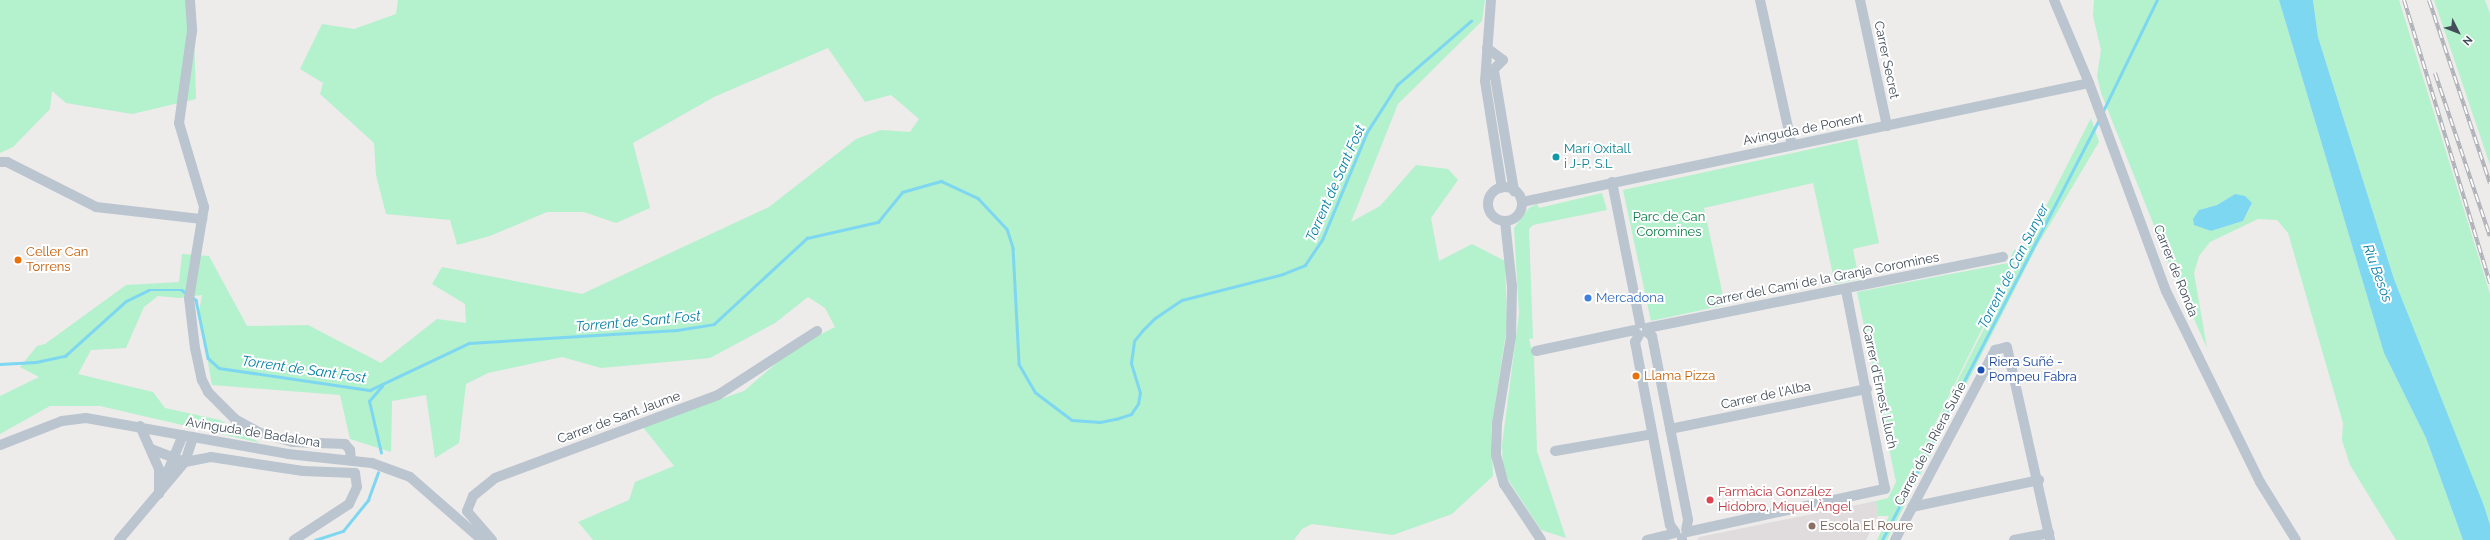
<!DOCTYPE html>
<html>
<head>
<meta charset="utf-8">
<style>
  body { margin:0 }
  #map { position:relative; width:2490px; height:540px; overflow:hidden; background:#eeebeb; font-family:Raleway,sans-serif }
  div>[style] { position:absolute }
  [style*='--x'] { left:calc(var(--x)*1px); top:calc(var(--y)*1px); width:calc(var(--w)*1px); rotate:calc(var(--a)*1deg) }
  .education>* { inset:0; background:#e0dcdd }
  .green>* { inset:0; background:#b4f1cd }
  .water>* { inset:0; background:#7ed7f1 }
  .stream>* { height:2.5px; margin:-1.25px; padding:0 1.25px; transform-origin:1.25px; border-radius:1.25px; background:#7ed7f1 }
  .minor>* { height:10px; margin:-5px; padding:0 5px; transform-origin:5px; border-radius:5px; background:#bbc5cf }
  .minor>.ring { margin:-5px; padding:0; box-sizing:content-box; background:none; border:10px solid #bbc5cf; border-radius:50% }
  .rail>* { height:4px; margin-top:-2px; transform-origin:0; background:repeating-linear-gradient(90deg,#fff 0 8px,#adb0b6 0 16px); box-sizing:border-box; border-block:1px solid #adb0b6 }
  .dots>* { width:11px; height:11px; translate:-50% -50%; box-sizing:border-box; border:2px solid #fff; border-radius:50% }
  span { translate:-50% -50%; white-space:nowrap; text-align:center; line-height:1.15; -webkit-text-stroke:4px #fff; paint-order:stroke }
  .street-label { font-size:13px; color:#434e5a }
  .culture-label { font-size:13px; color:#0d838f }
  .left { translate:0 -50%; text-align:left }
  .park-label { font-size:13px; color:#107e4a }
  .food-label { font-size:13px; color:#c56008 }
  .shop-label { font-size:13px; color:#366cbe }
  .transit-label { font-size:13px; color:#164399 }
  .health-label { font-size:13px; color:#be3a42 }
  .education-label { font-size:13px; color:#785e54 }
  .water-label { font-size:14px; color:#047fa5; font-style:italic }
  .north { position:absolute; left:2438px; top:12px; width:40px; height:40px; -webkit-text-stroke:3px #fff; paint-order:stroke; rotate:132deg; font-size:11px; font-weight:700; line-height:16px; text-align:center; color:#434e5a }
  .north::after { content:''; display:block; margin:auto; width:14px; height:18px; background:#434e5a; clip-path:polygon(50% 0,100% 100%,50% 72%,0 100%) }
</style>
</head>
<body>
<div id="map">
  <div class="education">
    <i style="clip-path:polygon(1876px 501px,1878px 516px,1866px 540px,1697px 540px,1699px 537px)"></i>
  </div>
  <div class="green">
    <i style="clip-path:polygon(0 0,193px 0,196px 99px,132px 114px,66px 103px,52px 91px,50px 109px,13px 147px,0 153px)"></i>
    <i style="clip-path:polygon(398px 0,1485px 0,1482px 21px,1398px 104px,1351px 222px,1380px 206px,1416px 165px,1448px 169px,1458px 180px,1431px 218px,1439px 261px,1472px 244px,1505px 261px,1507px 326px,1491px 430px,1493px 476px,1452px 514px,1393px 535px,1312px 524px,1302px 529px,1294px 540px,593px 540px,578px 522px,629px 500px,635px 482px,674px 466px,642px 426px,744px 391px,794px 348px,835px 327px,825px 308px,808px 297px,775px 323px,710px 358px,601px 368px,562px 357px,488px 373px,466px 384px,459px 443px,435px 458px,426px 395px,392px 401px,391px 452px,350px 439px,340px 395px,212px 385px,199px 312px,202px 295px,179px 298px,158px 296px,144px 307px,126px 348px,91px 350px,78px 374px,153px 392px,165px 408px,220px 420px,260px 443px,100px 406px,50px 406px,0 434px,0 396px,39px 377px,20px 367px,37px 346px,45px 344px,126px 285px,179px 282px,182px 254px,209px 256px,247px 326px,308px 325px,381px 363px,437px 319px,466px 323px,465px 304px,432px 284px,442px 267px,582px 294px,769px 207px,856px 139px,881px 130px,910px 132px,919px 119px,891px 95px,865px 102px,828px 48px,714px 97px,633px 143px,650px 208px,616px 223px,584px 212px,547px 212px,490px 236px,457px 245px,450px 220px,386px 214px,376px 175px,374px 143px,320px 94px,323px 83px,300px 69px,322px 24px,354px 29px,396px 14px)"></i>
    <i style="clip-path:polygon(evenodd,2094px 0,2279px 0,2384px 353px,2426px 438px,2463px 540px,2396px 540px,2350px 465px,2342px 440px,2343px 423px,2288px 233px,2277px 220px,2258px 219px,2210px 242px,2199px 256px,2194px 273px,2207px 348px,2169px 263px,2101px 93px,2097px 76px,2101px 50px,2093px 16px,2094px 0,2235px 194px,2251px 206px,2243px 221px,2211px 231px,2195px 225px,2199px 210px,2217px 205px,2235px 194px)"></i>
    <i style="clip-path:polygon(2313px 0,2399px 0,2490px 294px,2490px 525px,2394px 279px,2318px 37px)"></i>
    <i style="clip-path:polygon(2434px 0,2485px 0,2490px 14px,2490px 165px)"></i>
    <i style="clip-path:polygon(2091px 118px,2099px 142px,2037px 246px,1887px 540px,1877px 540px,1889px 516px,1878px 516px,1876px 501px,1888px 498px,1896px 482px,1857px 292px,2008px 263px,2014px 250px,2022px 248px,1905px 484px)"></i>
    <i style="clip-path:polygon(1857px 139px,1879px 243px,1853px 249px,1859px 279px,1835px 284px,1813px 183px,1704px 208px,1725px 305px,1651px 321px,1623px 190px)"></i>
    <i style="clip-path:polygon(1602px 193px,1607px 210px,1533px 225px,1529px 229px,1533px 338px,1529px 339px,1534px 358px,1537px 451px,1566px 538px,1541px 530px,1503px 472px,1502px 445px,1519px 314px,1514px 228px,1529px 208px,1537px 204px,1539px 208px)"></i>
  </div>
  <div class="water">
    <i style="clip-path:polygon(2279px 0,2313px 0,2318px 37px,2394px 279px,2484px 506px,2490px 525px,2490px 540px,2463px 540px,2426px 438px,2384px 353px)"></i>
    <i style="clip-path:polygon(2235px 194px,2245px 196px,2252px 203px,2243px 221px,2211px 231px,2194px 225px,2193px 219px,2199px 210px,2217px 205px)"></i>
  </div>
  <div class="stream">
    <i style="--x:2103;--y:111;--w:123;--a:-64.1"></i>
    <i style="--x:192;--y:297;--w:5;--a:37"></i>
    <i style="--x:196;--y:300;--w:59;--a:78.3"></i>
    <i style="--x:208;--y:358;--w:15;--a:42"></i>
    <i style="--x:219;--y:368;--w:153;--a:8.3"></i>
    <i style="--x:370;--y:390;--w:110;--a:-25.4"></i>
    <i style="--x:469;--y:343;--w:208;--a:-3.6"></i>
    <i style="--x:677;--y:330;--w:37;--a:-9"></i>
    <i style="--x:714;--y:324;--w:127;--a:-42.8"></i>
    <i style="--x:807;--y:238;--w:73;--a:-12.7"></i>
    <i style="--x:878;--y:222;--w:38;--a:-51"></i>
    <i style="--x:902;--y:192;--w:41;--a:-15.8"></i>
    <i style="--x:941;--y:181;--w:41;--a:24.7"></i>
    <i style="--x:978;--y:198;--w:42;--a:46.9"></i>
    <i style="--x:1007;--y:229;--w:20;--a:72"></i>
    <i style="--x:1013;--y:248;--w:116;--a:87"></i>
    <i style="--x:1019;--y:364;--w:32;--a:60"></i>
    <i style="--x:1035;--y:392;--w:46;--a:37.1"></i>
    <i style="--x:1072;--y:420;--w:28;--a:4"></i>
    <i style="--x:1100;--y:422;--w:16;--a:-11"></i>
    <i style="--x:1116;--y:419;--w:16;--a:-18"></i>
    <i style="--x:1131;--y:414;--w:12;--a:-55"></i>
    <i style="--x:1138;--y:404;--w:11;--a:-80"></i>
    <i style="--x:1140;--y:393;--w:31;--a:-107"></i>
    <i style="--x:1131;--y:363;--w:22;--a:-82"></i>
    <i style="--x:1134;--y:341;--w:13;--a:-51"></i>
    <i style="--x:1142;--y:331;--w:18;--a:-45"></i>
    <i style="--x:1155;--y:318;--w:32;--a:-34"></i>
    <i style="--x:1182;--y:300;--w:104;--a:-14.4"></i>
    <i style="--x:1283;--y:274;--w:24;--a:-22"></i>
    <i style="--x:1305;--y:265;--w:30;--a:-56"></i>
    <i style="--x:1322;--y:240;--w:117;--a:-67.4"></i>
    <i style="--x:1367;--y:132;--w:56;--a:-57.4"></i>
    <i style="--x:1397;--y:85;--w:98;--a:-40.9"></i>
    <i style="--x:0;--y:364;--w:36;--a:-3"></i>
    <i style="--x:36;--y:362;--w:30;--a:-12"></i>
    <i style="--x:65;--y:356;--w:82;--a:-42"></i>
    <i style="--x:126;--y:301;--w:25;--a:-26"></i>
    <i style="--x:149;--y:290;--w:33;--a:0"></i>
    <i style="--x:182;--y:290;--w:8;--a:40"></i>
    <i style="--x:381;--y:453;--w:53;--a:-103"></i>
    <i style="--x:369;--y:401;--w:20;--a:-49"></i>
    <i style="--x:315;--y:540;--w:29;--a:-18"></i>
    <i style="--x:343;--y:531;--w:40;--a:-51"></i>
    <i style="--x:368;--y:500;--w:29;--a:-70"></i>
    <i style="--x:1882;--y:540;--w:474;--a:-62.7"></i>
  </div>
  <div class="minor">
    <i style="--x:190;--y:0;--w:31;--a:86"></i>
    <i style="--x:192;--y:31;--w:93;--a:98"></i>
    <i style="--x:179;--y:123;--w:88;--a:73.4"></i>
    <i style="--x:204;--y:207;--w:12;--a:99"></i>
    <i style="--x:1491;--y:0;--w:81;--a:94.2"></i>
    <i style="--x:1485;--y:81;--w:108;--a:81"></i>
    <i style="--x:1760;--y:0;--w:148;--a:77.6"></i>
    <i style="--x:1860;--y:0;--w:129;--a:77.9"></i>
    <i style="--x:2054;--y:0;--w:90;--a:67.1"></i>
    <i style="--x:2089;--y:83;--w:222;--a:69.7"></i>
    <i style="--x:2166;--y:291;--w:213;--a:63.8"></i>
    <i style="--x:2260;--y:482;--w:68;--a:58.2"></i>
    <i style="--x:1487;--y:48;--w:20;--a:37"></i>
    <i style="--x:1503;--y:60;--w:21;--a:135"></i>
    <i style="--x:1494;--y:71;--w:122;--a:80.5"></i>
    <i style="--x:0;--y:162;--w:7;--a:0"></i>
    <i style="--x:7;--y:162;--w:100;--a:26.8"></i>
    <i style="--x:96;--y:207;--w:107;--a:6.5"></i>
    <i style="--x:202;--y:219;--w:80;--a:99.3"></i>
    <i style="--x:189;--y:298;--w:50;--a:83.2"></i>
    <i style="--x:195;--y:348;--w:33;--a:78"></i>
    <i style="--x:202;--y:380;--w:13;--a:63"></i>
    <i style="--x:208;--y:392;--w:38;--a:45"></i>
    <i style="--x:235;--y:419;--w:26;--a:29"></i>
    <i style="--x:258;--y:432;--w:36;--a:16"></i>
    <i style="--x:293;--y:442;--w:52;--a:2.2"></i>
    <i style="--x:345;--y:444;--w:8;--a:50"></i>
    <i style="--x:350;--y:450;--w:10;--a:84"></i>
    <i style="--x:1612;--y:182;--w:144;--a:78.8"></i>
    <i class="ring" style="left:1488px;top:187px;width:24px;height:24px"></i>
    <i style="--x:1522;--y:202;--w:579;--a:-11.85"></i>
    <i style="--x:1505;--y:221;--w:65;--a:83.9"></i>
    <i style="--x:1512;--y:286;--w:51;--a:91.1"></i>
    <i style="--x:1511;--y:337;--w:87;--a:99.2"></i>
    <i style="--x:1497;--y:423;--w:32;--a:92"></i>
    <i style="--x:1496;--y:455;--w:30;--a:75"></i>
    <i style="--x:1504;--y:484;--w:67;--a:56.5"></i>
    <i style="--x:1647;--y:328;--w:363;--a:-11.3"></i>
    <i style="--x:1647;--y:332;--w:6;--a:39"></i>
    <i style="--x:1652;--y:336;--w:187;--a:78.9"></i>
    <i style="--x:1688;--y:520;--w:10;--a:101"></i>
    <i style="--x:1639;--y:335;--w:8;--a:120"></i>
    <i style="--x:1635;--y:342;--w:186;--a:79.2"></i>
    <i style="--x:1670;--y:525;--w:9;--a:54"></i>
    <i style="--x:1536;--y:351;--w:101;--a:-12"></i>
    <i style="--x:140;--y:426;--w:47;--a:66.2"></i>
    <i style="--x:159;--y:469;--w:25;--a:90"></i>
    <i style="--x:1670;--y:429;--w:201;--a:-11.5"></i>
    <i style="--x:0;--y:445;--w:66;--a:-21.2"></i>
    <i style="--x:62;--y:421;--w:24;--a:-7"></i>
    <i style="--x:86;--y:418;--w:205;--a:10.1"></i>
    <i style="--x:288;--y:454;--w:84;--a:6.1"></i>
    <i style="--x:372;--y:463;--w:40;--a:20.2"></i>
    <i style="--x:410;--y:477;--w:96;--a:41.2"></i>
    <i style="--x:151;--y:449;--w:36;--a:21"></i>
    <i style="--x:185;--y:462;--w:26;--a:-11"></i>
    <i style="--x:211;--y:457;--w:93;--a:8.7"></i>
    <i style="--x:303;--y:471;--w:52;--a:2.2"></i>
    <i style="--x:355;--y:473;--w:14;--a:82"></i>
    <i style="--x:357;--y:487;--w:19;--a:115"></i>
    <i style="--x:349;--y:504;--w:66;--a:146.8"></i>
    <i style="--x:1555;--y:451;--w:99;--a:-9.8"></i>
    <i style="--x:163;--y:483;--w:52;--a:-67.4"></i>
    <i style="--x:1912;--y:507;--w:130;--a:-12"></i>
    <i style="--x:1687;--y:532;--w:203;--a:-12.3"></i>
    <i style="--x:1885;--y:489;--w:203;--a:-101.1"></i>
    <i style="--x:1682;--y:538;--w:2;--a:90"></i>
    <i style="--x:119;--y:540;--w:102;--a:-49.8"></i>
    <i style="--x:185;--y:462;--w:26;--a:-72"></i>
    <i style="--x:492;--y:540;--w:38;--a:-131"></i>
    <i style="--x:467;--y:511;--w:16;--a:-68"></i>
    <i style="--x:473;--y:496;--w:28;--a:-39"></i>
    <i style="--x:495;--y:478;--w:238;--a:-20.4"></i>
    <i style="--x:718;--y:395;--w:118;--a:-32.9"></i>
    <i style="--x:1647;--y:540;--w:29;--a:-14"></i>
    <i style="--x:1895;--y:540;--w:215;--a:-62.2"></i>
    <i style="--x:1995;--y:350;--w:12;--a:-14"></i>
    <i style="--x:2007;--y:347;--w:198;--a:77.4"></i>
    <i style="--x:2014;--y:540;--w:36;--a:-11"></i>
  </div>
  <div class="rail">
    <i style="--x:2404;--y:0;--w:296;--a:73.1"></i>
    <i style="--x:2429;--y:0;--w:193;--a:71.6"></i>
    <i style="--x:2435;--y:73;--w:172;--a:71.4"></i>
  </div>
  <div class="dots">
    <i style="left:1556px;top:157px;background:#0f9aa8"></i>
    <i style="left:18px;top:260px;background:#e8710a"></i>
    <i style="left:1588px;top:298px;background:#3f7fe0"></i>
    <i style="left:1981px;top:370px;background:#1a4fb4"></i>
    <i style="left:1636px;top:376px;background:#e8710a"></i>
    <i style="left:1710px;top:500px;background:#e0444e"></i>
    <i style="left:1812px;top:526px;background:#8d6e63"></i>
  </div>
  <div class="street-label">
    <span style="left:1886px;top:60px;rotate:78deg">Carrer Secret</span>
    <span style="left:1803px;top:130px;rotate:-11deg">Avinguda de Ponent</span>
    <span style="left:2175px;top:271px;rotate:68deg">Carrer de Ronda</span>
    <span style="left:1823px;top:280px;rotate:-11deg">Carrer del Camí de la Granja Coromines</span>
    <span style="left:1879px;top:387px;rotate:78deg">Carrer d'Ernest Lluch</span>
    <span style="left:1766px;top:396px;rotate:-12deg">Carrer de l'Alba</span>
    <span style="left:619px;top:418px;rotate:-20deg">Carrer de Sant Jaume</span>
    <span style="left:253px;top:433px;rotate:9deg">Avinguda de Badalona</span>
    <span style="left:1931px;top:444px;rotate:-62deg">Carrer de la Riera Suñe</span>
  </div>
  <div class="culture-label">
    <span class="left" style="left:1564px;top:157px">Marí Oxitall<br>i J-P, S.L</span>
  </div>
  <div class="park-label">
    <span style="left:1669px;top:225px">Parc de Can<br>Coromines</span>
  </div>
  <div class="food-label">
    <span class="left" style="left:26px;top:260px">Celler Can<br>Torrens</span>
    <span class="left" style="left:1644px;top:376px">Llama Pizza</span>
  </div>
  <div class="shop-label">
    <span class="left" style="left:1596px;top:298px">Mercadona</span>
  </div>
  <div class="transit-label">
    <span class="left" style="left:1989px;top:370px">Riera Suñé -<br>Pompeu Fabra</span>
  </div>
  <div class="health-label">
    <span class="left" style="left:1718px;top:500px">Farmàcia González<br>Hidobro, Miquel Àngel</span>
  </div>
  <div class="education-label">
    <span class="left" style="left:1820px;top:526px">Escola El Roure</span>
  </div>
  <div class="water-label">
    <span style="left:1335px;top:183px;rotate:-66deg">Torrent de Sant Fost</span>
    <span style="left:2013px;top:266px;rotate:-63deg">Torrent de Can Sunyer</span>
    <span style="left:2378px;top:273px;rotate:70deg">Riu Besòs</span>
    <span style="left:638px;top:321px;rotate:-5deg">Torrent de Sant Fost</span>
    <span style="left:304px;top:369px;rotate:8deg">Torrent de Sant Fost</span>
  </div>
  <div class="north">N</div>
</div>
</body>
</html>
